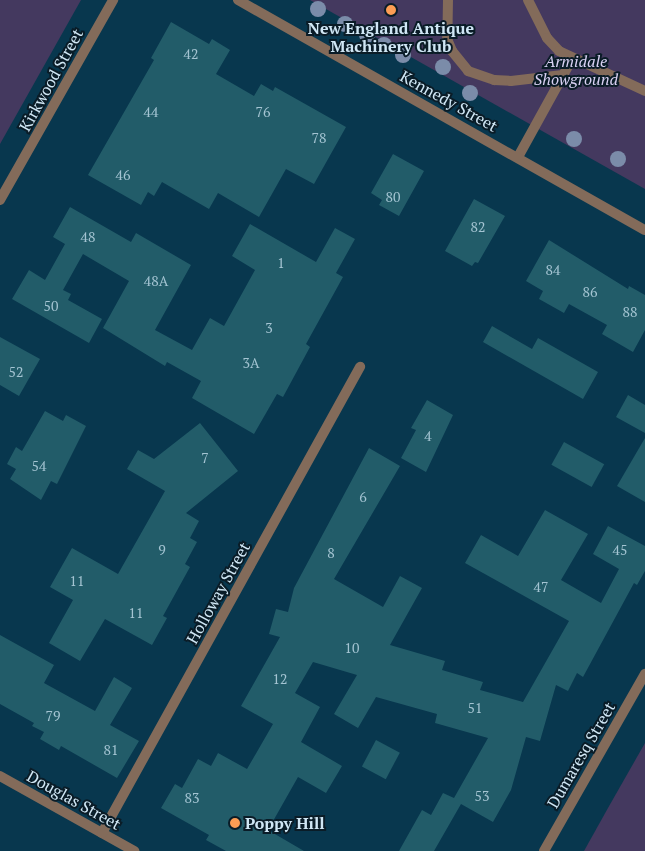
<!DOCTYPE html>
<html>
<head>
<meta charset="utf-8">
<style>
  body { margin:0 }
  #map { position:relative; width:645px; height:851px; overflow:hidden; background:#08374e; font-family:"PT Serif",serif }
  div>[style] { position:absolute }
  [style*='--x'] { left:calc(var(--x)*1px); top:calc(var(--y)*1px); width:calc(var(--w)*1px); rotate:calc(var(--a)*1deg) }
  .green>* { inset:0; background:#44395f }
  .building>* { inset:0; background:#225c69; transform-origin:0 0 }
  .service>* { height:10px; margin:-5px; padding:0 5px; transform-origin:5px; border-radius:5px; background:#836b5a }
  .minor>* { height:10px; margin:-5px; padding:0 5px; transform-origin:5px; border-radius:5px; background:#836b5a }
  .trees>* { width:16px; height:16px; margin:-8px; border-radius:50%; background:#7b8ca9 }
  .dots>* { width:14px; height:14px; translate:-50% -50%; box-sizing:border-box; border:2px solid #0a1c27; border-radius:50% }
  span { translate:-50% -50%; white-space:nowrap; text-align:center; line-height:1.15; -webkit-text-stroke:4px #0a1c27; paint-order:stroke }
  .number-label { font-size:14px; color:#a4c4d2 }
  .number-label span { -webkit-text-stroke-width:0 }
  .poi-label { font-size:16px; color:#d0e7f5; font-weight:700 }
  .left { translate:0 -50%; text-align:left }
  .park-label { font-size:16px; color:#d9d1f3; font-style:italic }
  .street-label { font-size:16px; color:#d0e7f5 }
</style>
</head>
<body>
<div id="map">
  <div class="green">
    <i style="clip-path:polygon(0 0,81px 0,0 144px)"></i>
    <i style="clip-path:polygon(310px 0,645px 0,645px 189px,535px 127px)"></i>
    <i style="clip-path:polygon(645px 743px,645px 851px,584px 851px,608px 808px)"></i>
  </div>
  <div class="building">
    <i style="clip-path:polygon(171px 22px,209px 44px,212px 39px,230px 50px,216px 74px,254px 96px,261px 84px,273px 91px,275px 87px,346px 127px,314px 184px,286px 169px,259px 217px,218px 193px,209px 209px,162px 182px,154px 196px,148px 192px,141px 205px,88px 175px,154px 60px,151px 58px)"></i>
    <i style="clip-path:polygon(393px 154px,424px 171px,399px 216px,379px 205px,382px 200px,371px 193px)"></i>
    <i style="clip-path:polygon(474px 199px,505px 216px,478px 263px,475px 262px,472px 266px,445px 251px)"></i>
    <i style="clip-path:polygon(70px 207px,131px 242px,136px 233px,191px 265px,155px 330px,192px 350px,210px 318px,224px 326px,255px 270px,232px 256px,250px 224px,316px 262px,335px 228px,355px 239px,336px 273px,343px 277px,306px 344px,310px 347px,283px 397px,277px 394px,254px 434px,192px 398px,201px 381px,167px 362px,165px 366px,103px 328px,129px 281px,83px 254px,63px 290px,71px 294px,68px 300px,102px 319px,89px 343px,12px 299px,29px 270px,45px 280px,65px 244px,53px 237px)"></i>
    <i style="clip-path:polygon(549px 240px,628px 289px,629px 286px,645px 295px,645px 330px,633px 352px,602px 334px,607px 325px,569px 304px,564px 313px,539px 299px,543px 291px,526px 281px)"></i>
    <i style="clip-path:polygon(492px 326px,532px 349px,538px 338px,598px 372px,583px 399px,483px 342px)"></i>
    <i style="clip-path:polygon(0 337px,40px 359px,19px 396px,0 385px)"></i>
    <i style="clip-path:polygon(628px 395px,645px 405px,645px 433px,616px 417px)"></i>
    <i style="clip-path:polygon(427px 400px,453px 415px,426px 472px,401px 458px,416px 430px,411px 428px)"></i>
    <i style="clip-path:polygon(45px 411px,63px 421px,66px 415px,86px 426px,57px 484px,51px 481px,41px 500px,10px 479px,16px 469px,7px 464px,16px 447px,22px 451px)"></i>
    <i style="clip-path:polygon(200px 423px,238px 471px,186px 513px,199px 521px,190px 538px,197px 542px,185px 564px,190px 567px,163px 616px,167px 618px,152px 645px,105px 619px,80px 661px,49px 643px,73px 600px,50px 587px,72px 548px,118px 574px,165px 491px,127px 469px,138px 450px,154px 459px)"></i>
    <i style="clip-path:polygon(645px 438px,645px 502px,617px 486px)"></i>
    <i style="left:564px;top:442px;width:46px;height:26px;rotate:29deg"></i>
    <i style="clip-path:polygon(369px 448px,400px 466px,334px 579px,383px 607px,400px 576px,422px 588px,390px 645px,445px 661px,442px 670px,483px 682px,480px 690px,523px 702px,569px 621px,465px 563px,481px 535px,518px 556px,545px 510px,588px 534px,561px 580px,601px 603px,619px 569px,593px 554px,608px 526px,645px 546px,645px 571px,637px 585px,634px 583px,583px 677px,577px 673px,568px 691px,556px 685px,540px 741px,526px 737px,511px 790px,493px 822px,461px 804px,434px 851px,399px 851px,422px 810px,431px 815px,443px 793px,454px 798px,488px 738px,435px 723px,437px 714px,376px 697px,358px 728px,334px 714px,357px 675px,313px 662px,295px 693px,320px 707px,301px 742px,342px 766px,326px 793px,298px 777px,268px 830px,304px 851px,226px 851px,206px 840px,209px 835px,161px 808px,175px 784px,182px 788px,198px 759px,211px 766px,218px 753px,247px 769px,273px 724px,241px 706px,280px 637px,269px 634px,276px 609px,288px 612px,294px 588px)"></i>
    <i style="clip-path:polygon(0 635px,54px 665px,44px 683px,95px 711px,114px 677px,132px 688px,110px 725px,139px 741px,117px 778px,61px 746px,59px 750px,40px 739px,44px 732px,32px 726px,34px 723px,0 704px)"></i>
    <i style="left:376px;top:740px;width:27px;height:30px;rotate:28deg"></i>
  </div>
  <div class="service">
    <i style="--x:448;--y:0;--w:39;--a:91"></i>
    <i style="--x:447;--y:39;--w:13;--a:67"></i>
    <i style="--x:452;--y:51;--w:26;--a:51"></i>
    <i style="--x:468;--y:71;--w:28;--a:19"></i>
    <i style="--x:494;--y:80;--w:17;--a:3"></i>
    <i style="--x:511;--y:81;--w:52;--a:-6.6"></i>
    <i style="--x:528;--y:0;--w:42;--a:63.4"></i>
    <i style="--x:547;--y:38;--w:18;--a:47"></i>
    <i style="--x:559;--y:51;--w:95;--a:24.9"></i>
    <i style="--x:518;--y:157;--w:112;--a:-61.1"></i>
  </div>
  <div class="minor">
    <i style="--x:238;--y:0;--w:467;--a:29.5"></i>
    <i style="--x:0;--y:200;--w:230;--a:-60.5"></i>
    <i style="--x:0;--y:776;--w:154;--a:29.2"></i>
    <i style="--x:102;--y:833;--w:533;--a:-61.03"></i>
    <i style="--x:544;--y:851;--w:204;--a:-60.3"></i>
  </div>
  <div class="trees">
    <i style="left:318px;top:9px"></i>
    <i style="left:345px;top:24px"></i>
    <i style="left:367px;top:35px"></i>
    <i style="left:384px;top:45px"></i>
    <i style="left:403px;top:55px"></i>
    <i style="left:443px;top:67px"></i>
    <i style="left:470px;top:93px"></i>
    <i style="left:574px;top:139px"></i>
    <i style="left:618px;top:159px"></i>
  </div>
  <div class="dots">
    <i style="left:391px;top:10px;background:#fc9d54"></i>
    <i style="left:235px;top:823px;background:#fc9d54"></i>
  </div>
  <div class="number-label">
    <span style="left:191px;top:54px">42</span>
    <span style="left:151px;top:112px">44</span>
    <span style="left:263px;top:112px">76</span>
    <span style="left:319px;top:138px">78</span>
    <span style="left:123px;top:175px">46</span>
    <span style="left:393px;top:197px">80</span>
    <span style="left:478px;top:227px">82</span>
    <span style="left:88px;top:237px">48</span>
    <span style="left:281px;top:263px">1</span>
    <span style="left:553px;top:270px">84</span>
    <span style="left:156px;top:281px">48A</span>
    <span style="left:590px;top:292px">86</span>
    <span style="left:51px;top:306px">50</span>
    <span style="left:630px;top:312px">88</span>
    <span style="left:269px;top:328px">3</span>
    <span style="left:251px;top:363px">3A</span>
    <span style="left:16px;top:372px">52</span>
    <span style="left:428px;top:436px">4</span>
    <span style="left:205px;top:458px">7</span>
    <span style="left:39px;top:466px">54</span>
    <span style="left:363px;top:497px">6</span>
    <span style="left:162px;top:550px">9</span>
    <span style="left:620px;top:550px">45</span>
    <span style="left:331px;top:553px">8</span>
    <span style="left:77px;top:581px">11</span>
    <span style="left:541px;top:587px">47</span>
    <span style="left:136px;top:613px">11</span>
    <span style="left:352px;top:648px">10</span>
    <span style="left:280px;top:679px">12</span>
    <span style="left:475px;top:708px">51</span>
    <span style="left:53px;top:716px">79</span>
    <span style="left:111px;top:750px">81</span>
    <span style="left:482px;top:796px">53</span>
    <span style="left:192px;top:798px">83</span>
  </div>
  <div class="poi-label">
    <span style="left:391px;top:37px">New England Antique<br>Machinery Club</span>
    <span class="left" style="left:245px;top:823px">Poppy Hill</span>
  </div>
  <div class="park-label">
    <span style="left:576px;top:70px">Armidale<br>Showground</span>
  </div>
  <div class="street-label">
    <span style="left:51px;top:80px;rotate:-61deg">Kirkwood Street</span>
    <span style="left:449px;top:101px;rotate:29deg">Kennedy Street</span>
    <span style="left:218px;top:593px;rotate:-61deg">Holloway Street</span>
    <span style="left:581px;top:755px;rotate:-60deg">Dumaresq Street</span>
    <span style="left:74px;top:800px;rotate:29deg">Douglas Street</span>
  </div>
</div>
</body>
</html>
